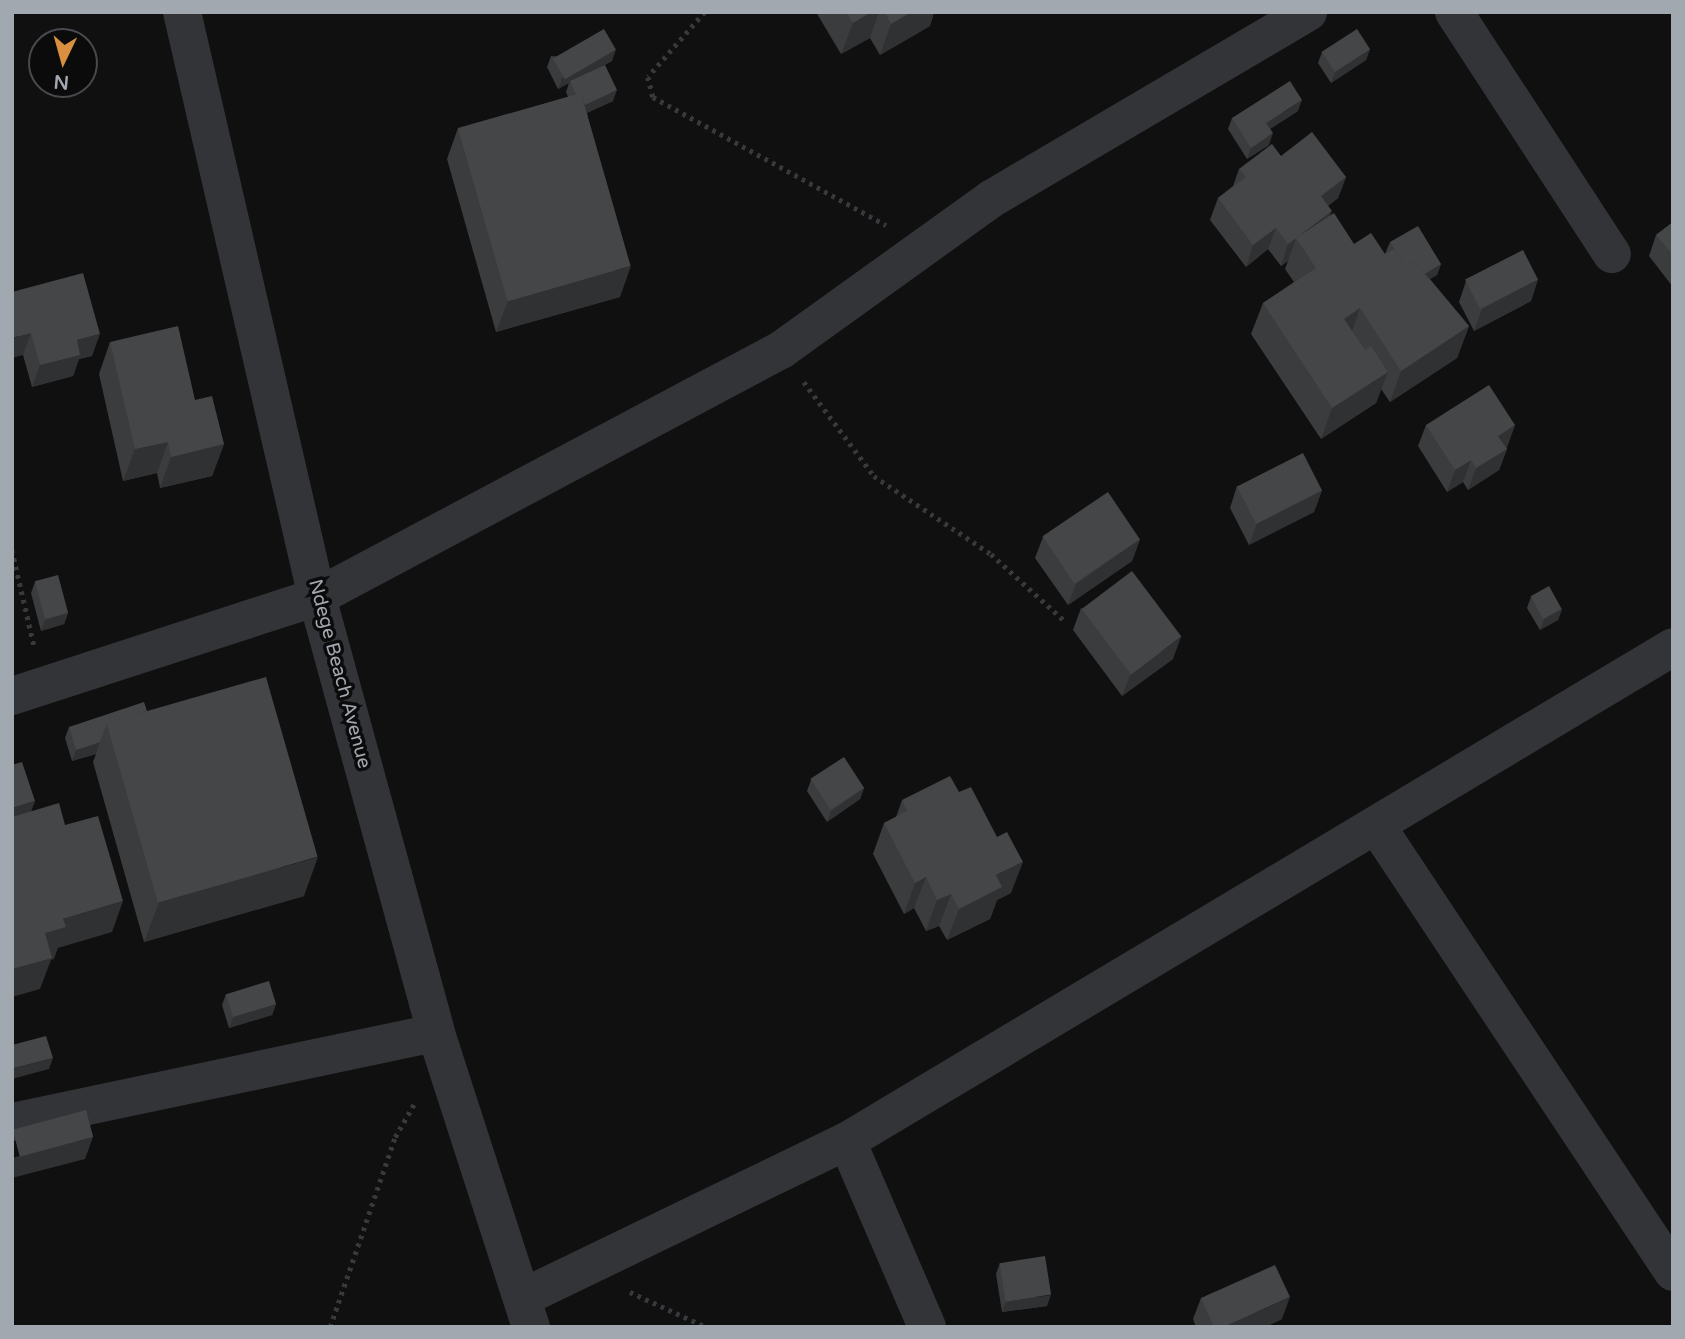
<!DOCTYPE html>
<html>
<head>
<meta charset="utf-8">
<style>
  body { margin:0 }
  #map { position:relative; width:1685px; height:1339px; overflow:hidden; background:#101011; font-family:"Varela Round",sans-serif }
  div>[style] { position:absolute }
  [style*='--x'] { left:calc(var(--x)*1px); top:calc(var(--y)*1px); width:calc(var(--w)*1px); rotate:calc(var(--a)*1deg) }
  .path>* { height:4.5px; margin-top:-2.25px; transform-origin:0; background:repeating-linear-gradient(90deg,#37393c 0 3.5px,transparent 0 8.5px) }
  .minor>* { height:38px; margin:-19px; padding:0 19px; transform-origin:19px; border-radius:19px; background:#333437 }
  .wall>* { inset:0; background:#3a3c3e }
  .shaded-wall>* { inset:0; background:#303132 }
  .building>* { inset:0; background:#444648; transform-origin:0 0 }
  span { translate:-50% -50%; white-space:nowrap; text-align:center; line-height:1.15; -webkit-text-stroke:7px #0b0b0c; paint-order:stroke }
  .street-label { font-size:19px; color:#a2a8b0 }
  .frame { position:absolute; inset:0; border:14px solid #a2a8b0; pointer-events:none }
  .north { position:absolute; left:28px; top:28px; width:70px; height:70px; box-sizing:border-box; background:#0b0b0c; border:2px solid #474a4e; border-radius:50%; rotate:185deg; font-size:19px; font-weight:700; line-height:28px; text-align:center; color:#a2a8b0 }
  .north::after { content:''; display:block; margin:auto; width:24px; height:32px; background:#d89040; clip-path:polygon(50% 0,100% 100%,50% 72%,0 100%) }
</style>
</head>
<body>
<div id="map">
  <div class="path">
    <i style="--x:705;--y:12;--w:86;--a:131.2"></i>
    <i style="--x:648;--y:77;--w:21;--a:76"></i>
    <i style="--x:653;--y:97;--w:266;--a:28.8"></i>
    <i style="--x:804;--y:382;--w:117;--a:53.3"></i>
    <i style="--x:874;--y:476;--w:141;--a:33.7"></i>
    <i style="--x:991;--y:554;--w:101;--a:42.2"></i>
    <i style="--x:12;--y:550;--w:98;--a:77"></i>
    <i style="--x:630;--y:1292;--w:84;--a:24.7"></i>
    <i style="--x:330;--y:1327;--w:201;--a:-71.1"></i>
    <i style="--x:395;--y:1137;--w:39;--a:-60"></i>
  </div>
  <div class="minor">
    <i style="--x:182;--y:12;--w:600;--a:77.01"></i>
    <i style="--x:317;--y:597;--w:452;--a:74.7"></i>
    <i style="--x:436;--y:1033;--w:309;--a:72.1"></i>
    <i style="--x:1454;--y:12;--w:289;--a:56.9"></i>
    <i style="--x:12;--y:696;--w:321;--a:-18"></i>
    <i style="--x:317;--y:597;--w:526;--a:-28.03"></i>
    <i style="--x:781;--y:350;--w:259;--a:-35.7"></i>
    <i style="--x:991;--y:199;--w:368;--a:-30.5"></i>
    <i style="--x:1378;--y:828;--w:533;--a:56.4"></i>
    <i style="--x:12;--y:1122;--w:433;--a:-11.9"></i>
    <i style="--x:847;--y:1141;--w:202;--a:66.7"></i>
    <i style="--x:522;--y:1298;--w:361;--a:-25.8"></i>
    <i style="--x:847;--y:1141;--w:962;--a:-30.88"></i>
  </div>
  <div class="wall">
    <i style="clip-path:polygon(816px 12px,934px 12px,930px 26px,880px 55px,870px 38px,841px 54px)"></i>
    <i style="clip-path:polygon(1370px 49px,1366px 60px,1331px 83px,1318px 63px,1322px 52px)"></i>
    <i style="clip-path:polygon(551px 56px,612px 61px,599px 68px,613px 101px,587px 113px,620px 297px,496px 332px,447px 159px,458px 128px,568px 97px,566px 92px,569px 83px,558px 89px,547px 67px)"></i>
    <i style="clip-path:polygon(1298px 111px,1270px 129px,1269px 145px,1247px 159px,1228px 129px,1232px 118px)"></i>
    <i style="clip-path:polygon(1281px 156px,1346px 177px,1338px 198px,1328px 206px,1330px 216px,1354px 244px,1385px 254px,1390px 242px,1441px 264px,1437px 275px,1430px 279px,1469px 326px,1457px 358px,1390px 402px,1381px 389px,1376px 403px,1321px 439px,1251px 334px,1263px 303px,1294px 282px,1285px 269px,1288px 261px,1281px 266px,1268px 249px,1246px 267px,1210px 220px,1218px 198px,1233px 186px,1239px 169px)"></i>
    <i style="clip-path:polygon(1673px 222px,1673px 287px,1649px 256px,1656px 235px)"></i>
    <i style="clip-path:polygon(1538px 279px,1531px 301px,1474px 331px,1459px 302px,1466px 281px)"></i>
    <i style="clip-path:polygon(12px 292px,92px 356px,79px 359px,73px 376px,32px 387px,23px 355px)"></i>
    <i style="clip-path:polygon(110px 342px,195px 400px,224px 444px,212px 476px,160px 488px,157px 473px,123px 481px,99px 374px)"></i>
    <i style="clip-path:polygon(1426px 425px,1515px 425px,1507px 447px,1506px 448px,1507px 449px,1499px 470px,1468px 490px,1463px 482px,1447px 492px,1418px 446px)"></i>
    <i style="clip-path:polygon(1237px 486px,1322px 490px,1314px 512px,1249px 545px,1230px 508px)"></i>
    <i style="clip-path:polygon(1043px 537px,1140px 539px,1132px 561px,1068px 605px,1035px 558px)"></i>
    <i style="clip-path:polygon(35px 582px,68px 613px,64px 624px,41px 631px,31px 593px)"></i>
    <i style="clip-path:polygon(1531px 597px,1562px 609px,1558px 620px,1540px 630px,1527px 608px)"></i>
    <i style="clip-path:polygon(1081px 608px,1173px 659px,1122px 696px,1073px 630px)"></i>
    <i style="clip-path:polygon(147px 711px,304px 896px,144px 942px,93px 762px,96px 754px,72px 761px,65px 738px,69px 727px)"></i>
    <i style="clip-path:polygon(811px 780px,864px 788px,860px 799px,827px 822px,807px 791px)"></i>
    <i style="clip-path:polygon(902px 800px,1011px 893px,997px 900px,990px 919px,947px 940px,939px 926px,926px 931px,914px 908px,904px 914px,873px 854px,884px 823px,896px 817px)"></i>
    <i style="clip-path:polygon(226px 994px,276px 1004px,272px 1015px,229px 1028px,222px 1005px)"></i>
    <i style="clip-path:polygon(1000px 1263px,1047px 1306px,1002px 1312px,996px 1274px)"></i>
    <i style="clip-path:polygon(1201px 1298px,1282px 1319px,1265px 1327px,1196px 1327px,1193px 1319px)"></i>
  </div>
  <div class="shaded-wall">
    <i style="clip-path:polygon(871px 12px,879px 12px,870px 38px,841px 54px,853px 23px)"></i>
    <i style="clip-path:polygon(911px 12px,934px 12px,930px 26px,880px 55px,891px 24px)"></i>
    <i style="clip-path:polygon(1370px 49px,1366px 60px,1331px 83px,1335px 72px)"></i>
    <i style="clip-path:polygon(616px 50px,612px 61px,570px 83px,570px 81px,569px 83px,558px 89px,562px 78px)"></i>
    <i style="clip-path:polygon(617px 90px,613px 101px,577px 117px,581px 106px)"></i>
    <i style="clip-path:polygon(1302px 100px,1298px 111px,1262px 134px,1266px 123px)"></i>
    <i style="clip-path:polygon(1273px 133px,1269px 145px,1247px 159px,1251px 148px)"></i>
    <i style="clip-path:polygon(1346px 177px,1338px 198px,1313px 217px,1321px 196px)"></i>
    <i style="clip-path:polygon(1332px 211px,1324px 233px,1296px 238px)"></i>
    <i style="clip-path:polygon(1276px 228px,1268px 249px,1246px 267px,1253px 245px)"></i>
    <i style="clip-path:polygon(1296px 239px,1288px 261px,1281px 266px,1288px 244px)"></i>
    <i style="clip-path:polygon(1441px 264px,1437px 275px,1409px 291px,1413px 280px)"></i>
    <i style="clip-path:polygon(631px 266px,620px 297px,496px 332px,508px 301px)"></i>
    <i style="clip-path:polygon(1538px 279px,1531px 301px,1474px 331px,1482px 309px)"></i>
    <i style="clip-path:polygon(1360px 308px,1349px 340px,1344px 319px)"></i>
    <i style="clip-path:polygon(1469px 326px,1457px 358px,1390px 402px,1401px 371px)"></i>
    <i style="clip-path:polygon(31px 333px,23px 355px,12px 358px,12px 338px)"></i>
    <i style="clip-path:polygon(100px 334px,92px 356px,79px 359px,73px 376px,32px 387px,40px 365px,77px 340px)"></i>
    <i style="clip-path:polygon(1388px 372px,1376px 403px,1321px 439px,1332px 408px)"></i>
    <i style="clip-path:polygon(1515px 425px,1507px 447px,1491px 458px,1498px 436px)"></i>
    <i style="clip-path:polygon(168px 442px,157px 473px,123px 481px,135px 449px)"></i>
    <i style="clip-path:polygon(224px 444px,212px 476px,160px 488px,171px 457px)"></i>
    <i style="clip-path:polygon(1507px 449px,1499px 470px,1468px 490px,1476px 468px)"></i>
    <i style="clip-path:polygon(1471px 460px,1463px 482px,1447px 492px,1455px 470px)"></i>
    <i style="clip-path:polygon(1322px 490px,1314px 512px,1249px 545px,1257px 523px)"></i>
    <i style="clip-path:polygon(1140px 539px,1132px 561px,1068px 605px,1076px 584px)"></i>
    <i style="clip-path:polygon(1562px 609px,1558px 620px,1540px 630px,1544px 619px)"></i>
    <i style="clip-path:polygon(68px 613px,64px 624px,41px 631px,45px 620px)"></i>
    <i style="clip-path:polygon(1181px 637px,1173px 659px,1122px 696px,1130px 675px)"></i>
    <i style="clip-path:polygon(100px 742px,96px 754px,72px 761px,76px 750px)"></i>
    <i style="clip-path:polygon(864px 788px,860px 799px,827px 822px,831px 811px)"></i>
    <i style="clip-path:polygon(35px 801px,31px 812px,12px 818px,12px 808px)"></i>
    <i style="clip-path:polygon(318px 857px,304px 896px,144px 942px,159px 902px)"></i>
    <i style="clip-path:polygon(1023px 862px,1011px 893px,997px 900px,990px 919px,947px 940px,959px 909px,996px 875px)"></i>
    <i style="clip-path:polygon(926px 877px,914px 908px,904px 914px,915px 883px)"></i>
    <i style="clip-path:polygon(951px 894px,939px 926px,926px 931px,937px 900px)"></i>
    <i style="clip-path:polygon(123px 901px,112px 932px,58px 948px,54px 959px,51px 960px,40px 989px,12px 997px,12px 969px,45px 933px,63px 919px)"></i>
    <i style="clip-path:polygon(276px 1004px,272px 1015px,229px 1028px,233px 1017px)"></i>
    <i style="clip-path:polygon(53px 1058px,49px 1069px,12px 1079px,12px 1072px,14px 1068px)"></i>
    <i style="clip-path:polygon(93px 1137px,85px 1159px,12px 1178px,12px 1158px)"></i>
    <i style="clip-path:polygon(1051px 1295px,1047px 1306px,1002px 1312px,1006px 1301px)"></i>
    <i style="clip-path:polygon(1290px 1297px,1282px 1319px,1265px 1327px,1223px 1327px)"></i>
  </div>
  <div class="building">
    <i style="clip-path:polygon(846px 12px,871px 12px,853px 23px)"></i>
    <i style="clip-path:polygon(885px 12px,911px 12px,891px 24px)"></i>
    <i style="left:604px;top:29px;width:24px;height:59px;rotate:60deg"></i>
    <i style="left:1357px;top:29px;width:24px;height:42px;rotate:57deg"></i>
    <i style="clip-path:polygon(605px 65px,617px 90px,585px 105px,581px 93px,576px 95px,570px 81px)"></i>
    <i style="clip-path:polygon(1290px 81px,1302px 100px,1266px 123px,1273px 133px,1251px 148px,1232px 118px)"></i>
    <i style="left:581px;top:93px;width:180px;height:128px;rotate:74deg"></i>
    <i style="clip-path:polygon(1312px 132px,1346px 177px,1321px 196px,1332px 211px,1288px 244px,1276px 228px,1253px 245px,1218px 198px,1246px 177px,1239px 169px,1272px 144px,1281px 156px)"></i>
    <i style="clip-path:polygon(1334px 213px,1354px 244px,1371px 233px,1385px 254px,1394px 249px,1406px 267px,1414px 261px,1469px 326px,1401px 371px,1360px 308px,1344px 319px,1365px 350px,1371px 346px,1388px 372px,1332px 408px,1263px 303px,1316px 268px,1296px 238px)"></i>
    <i style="clip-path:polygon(1673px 222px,1673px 255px,1656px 235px)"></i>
    <i style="clip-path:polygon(1418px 226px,1441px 264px,1425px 274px,1414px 261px,1406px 267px,1390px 242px)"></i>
    <i style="left:1523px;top:250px;width:33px;height:65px;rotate:63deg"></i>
    <i style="clip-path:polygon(83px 273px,100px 334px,77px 340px,80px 355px,40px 365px,31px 333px,12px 338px,12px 292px)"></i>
    <i style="clip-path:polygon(178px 326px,195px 400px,212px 396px,224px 444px,171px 457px,168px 442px,135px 449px,110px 342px)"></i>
    <i style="clip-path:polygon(1489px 385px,1515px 425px,1498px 436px,1507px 449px,1476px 468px,1471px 460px,1455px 470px,1426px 425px)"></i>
    <i style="left:1303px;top:453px;width:42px;height:74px;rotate:63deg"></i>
    <i style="left:1108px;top:492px;width:57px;height:79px;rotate:56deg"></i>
    <i style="left:1132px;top:571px;width:82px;height:63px;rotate:53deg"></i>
    <i style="left:58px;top:575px;width:39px;height:24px;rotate:75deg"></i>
    <i style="left:1549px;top:586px;width:26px;height:21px;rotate:61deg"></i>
    <i style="left:266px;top:677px;width:187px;height:166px;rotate:74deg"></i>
    <i style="clip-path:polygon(144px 702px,147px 711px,107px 723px,100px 742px,76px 750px,69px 727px)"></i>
    <i style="left:844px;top:757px;width:37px;height:40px;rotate:57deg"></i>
    <i style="clip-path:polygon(22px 762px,35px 801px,12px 808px,12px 765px)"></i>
    <i style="clip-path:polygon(950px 776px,959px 792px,971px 787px,997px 837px,1007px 832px,1023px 862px,996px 875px,1002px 887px,959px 909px,951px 894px,937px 900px,926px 877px,915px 883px,884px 823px,907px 811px,902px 800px)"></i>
    <i style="clip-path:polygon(59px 803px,65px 825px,98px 816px,123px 901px,63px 919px,66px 927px,45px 933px,52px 958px,12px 969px,12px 817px)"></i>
    <i style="left:269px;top:981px;width:24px;height:45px;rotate:73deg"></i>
    <i style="clip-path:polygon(46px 1036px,53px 1058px,14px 1068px,12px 1063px,12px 1045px)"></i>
    <i style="left:86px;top:1110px;width:28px;height:76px;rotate:75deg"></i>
    <i style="left:1045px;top:1256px;width:39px;height:46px;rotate:81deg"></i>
    <i style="clip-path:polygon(1275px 1265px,1290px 1297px,1223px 1327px,1214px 1327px,1201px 1298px)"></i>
  </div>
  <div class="street-label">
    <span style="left:339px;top:674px;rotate:75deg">Ndege Beach Avenue</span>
  </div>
  <div class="frame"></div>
  <div class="north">N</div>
</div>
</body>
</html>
